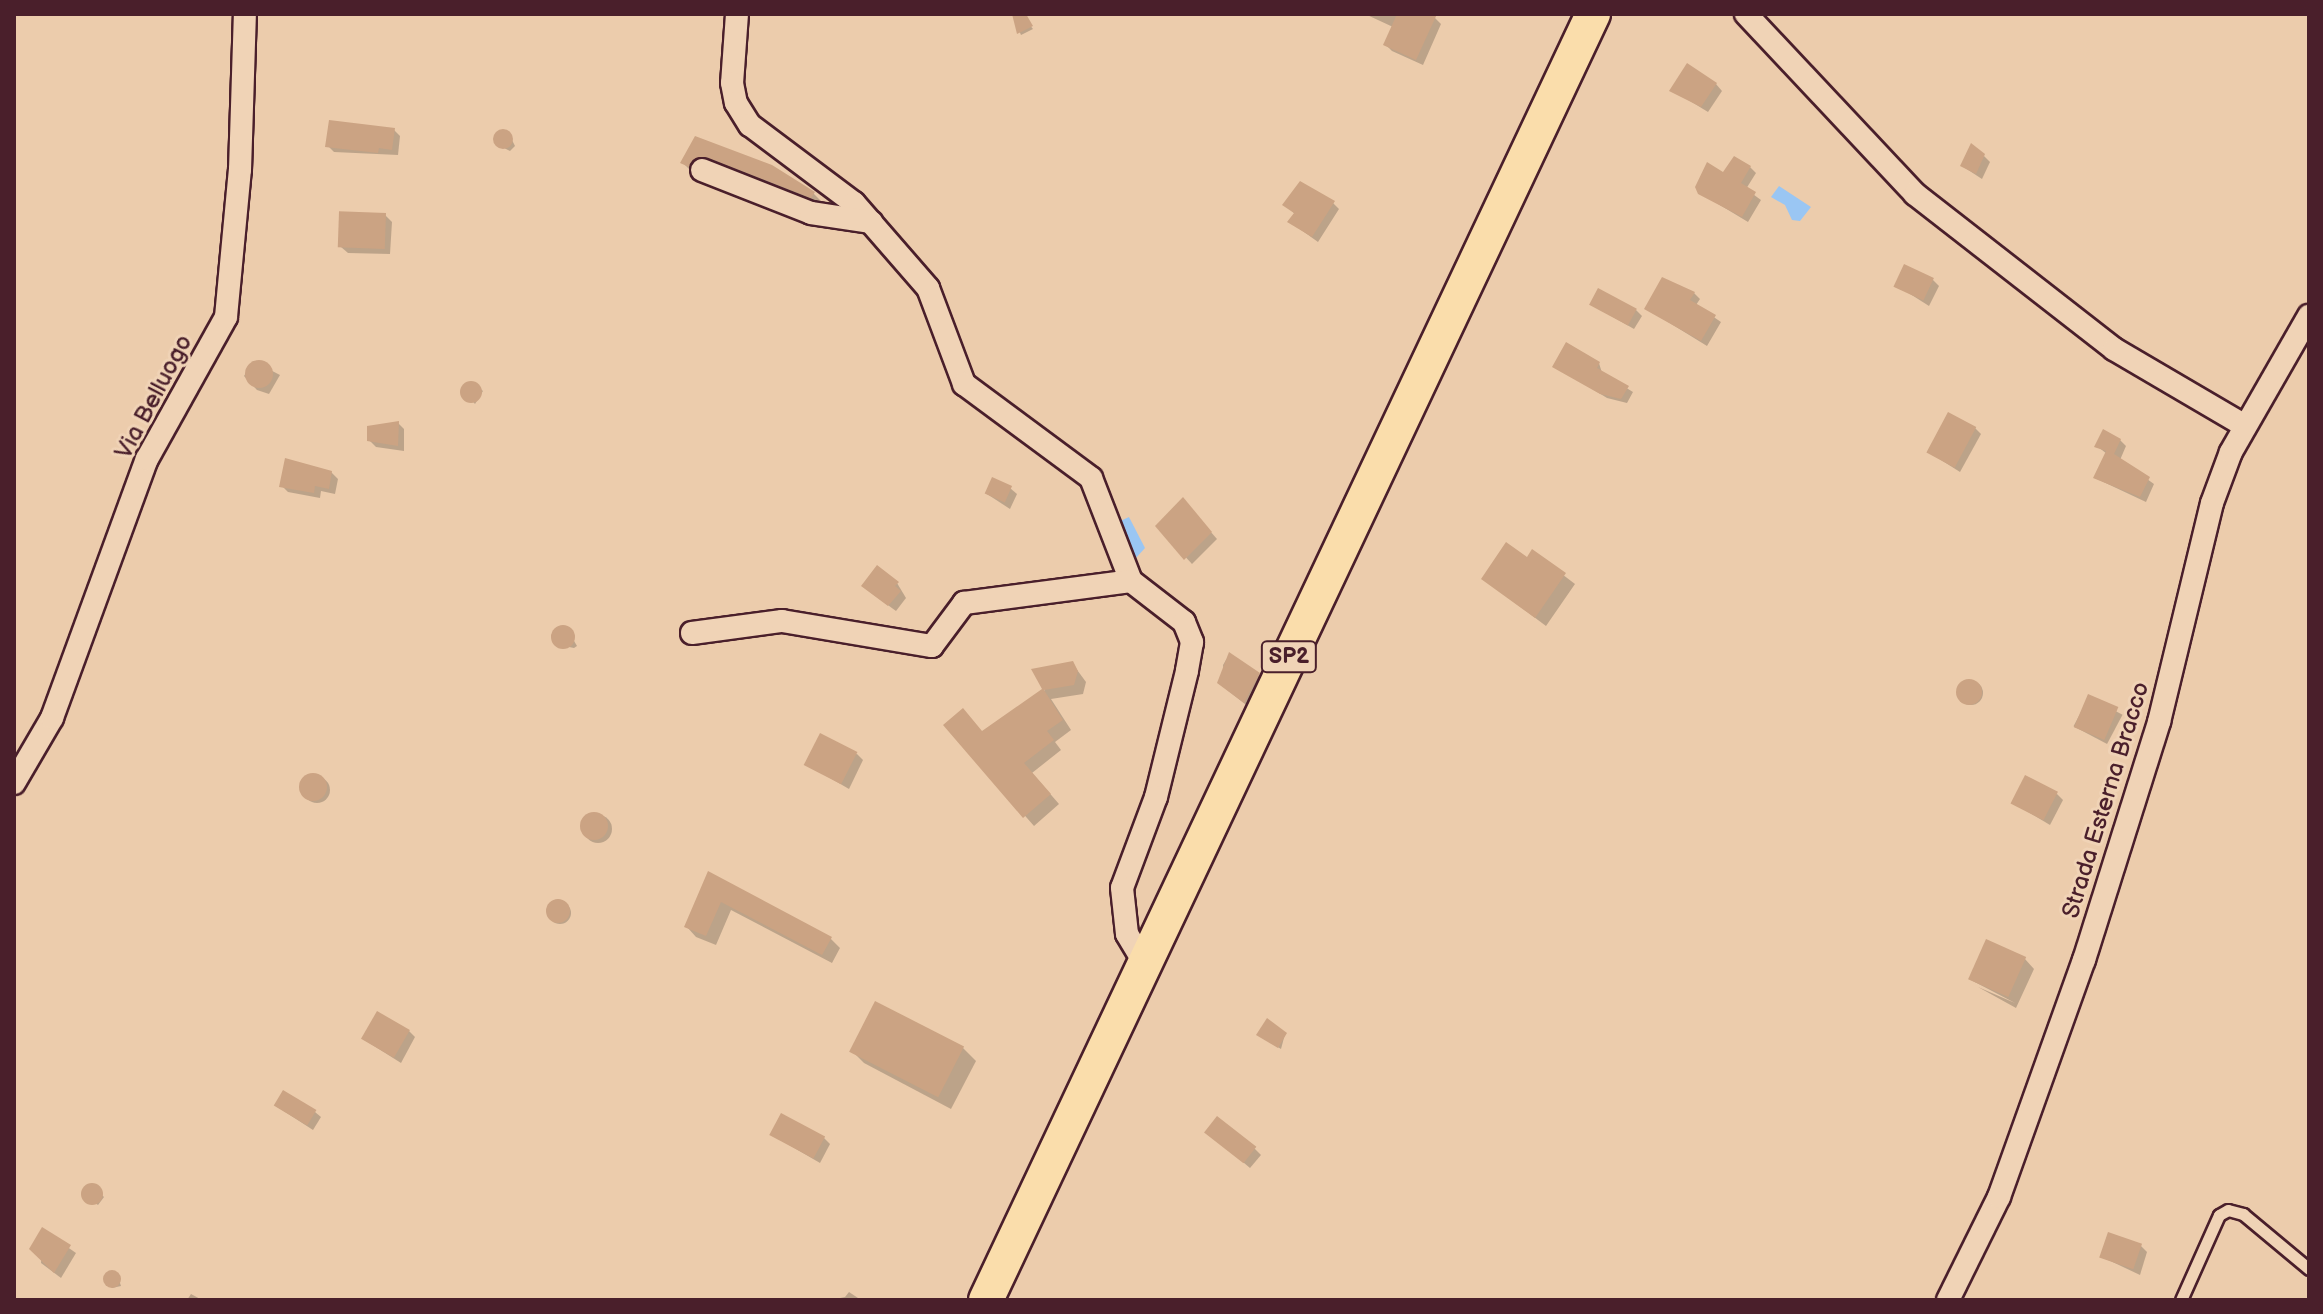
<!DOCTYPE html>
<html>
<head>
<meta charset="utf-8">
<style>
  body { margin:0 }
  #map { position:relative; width:2323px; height:1314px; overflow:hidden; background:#ecccac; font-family:"Balsamiq Sans",sans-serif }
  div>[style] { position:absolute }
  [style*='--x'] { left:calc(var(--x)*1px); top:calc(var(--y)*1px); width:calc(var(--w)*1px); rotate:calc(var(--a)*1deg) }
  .water>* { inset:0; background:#9ac6f3 }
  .shadow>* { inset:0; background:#0003; transform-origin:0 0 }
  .round { border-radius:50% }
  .building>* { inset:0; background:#cba383; transform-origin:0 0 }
  .roads { filter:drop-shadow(2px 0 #4a1f2b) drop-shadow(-2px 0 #4a1f2b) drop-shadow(0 2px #4a1f2b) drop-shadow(0 -2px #4a1f2b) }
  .lane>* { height:11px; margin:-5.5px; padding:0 5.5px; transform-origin:5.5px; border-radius:5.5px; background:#f0d3b6 }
  .street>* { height:22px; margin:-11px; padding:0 11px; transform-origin:11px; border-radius:11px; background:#f0d3b6 }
  .primary>* { height:34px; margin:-17px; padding:0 17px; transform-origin:17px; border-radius:17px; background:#faddab }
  span { translate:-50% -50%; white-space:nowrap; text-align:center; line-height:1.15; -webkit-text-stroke:6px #f0d3b6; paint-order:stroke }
  .shield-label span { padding:2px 6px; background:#f0d3b6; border:2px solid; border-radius:6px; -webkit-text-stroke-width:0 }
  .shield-label { font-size:22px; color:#4a1f2b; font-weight:700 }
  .street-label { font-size:24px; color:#4a1f2b }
  .frame { position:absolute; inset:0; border:16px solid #4a1f2b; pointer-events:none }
</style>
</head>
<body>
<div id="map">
  <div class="water">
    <i style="clip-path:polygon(1779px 186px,1811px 207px,1800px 221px,1792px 220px,1785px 205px,1771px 197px)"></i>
    <i style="clip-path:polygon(1129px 517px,1145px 548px,1135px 559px,1116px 523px)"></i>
  </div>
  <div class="shadow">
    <i style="clip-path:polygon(1012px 14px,1021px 14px,1033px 29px,1021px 35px)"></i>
    <i style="clip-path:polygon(1365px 14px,1435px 18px,1441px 24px,1423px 65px,1392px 51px,1386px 45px,1393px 27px)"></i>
    <i style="clip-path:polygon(1716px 84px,1722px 91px,1708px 112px,1672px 90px)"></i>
    <i style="clip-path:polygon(394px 130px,400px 136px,398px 155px,334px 152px,328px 146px)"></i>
    <i style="clip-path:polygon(508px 132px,515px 146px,510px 151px,498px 145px,498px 133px)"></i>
    <i style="clip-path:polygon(696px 138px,813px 193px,822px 202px,691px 171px,682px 162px)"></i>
    <i style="clip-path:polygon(1984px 156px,1990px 162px,1982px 179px,1962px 166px)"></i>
    <i style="clip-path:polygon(1750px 167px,1756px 173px,1746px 189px,1761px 200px,1748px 222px,1700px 193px,1724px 175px)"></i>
    <i style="clip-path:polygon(1333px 203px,1339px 209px,1318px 242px,1290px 222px,1295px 214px,1285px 205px)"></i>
    <i style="clip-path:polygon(385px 215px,392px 222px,390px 254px,348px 253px,341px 247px)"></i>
    <i style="clip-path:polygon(1933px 280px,1939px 286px,1929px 306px,1896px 285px)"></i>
    <i style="clip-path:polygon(1694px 293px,1700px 299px,1696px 305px,1721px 322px,1707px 346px,1647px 309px)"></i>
    <i style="clip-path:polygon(1592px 305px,1636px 310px,1642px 316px,1634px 329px)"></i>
    <i style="clip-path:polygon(253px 361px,280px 375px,269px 394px,257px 390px,244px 376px)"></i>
    <i style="clip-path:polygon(1599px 363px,1602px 373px,1633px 392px,1627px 403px,1607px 398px,1555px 366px)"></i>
    <i style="clip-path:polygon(473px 383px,483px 391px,475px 404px,463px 390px)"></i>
    <i style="clip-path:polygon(398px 423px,404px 429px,404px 451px,376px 447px,369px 440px)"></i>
    <i style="clip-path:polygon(1975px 428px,1981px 434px,1960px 472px,1930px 453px)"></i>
    <i style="clip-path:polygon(2120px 440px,2126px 446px,2120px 460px,2154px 484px,2146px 502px,2095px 478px,2107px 454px,2097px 446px)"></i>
    <i style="clip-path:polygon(331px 472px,338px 479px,335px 494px,321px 491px,320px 498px,288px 492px,282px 486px)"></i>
    <i style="clip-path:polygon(1010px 488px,1017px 494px,1010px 509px,987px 494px)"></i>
    <i style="clip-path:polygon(1188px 506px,1217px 539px,1192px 564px,1157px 526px)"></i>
    <i style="clip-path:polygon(1533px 552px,1575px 584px,1546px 626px,1483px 579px,1527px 560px)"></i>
    <i style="clip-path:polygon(897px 583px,906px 598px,896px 611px,870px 592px)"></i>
    <i style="clip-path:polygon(566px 627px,577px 646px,574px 648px,554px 644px,551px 635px)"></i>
    <i style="clip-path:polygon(1229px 655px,1265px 680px,1250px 708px,1226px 689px,1223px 665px)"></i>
    <i style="clip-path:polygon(1072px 663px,1086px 682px,1083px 694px,1051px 699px,1071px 730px,1055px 742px,1061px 750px,1032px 773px,1059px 804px,1034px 826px,946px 726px,983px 733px,1045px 690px,1034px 671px)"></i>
    <i class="round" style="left:1959px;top:681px;width:24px;height:24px"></i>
    <i style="left:2089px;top:697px;width:38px;height:33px;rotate:28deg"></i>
    <i style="clip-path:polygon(857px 754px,863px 760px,849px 789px,806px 764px)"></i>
    <i class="round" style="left:304px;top:777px;width:26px;height:26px"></i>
    <i style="clip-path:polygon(2057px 794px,2063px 800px,2050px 825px,2013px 803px)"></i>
    <i class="round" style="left:584px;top:815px;width:28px;height:28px"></i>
    <i style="clip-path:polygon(709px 874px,830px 938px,840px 948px,832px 963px,731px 910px,716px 945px,696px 937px,687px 927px)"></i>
    <i class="round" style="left:549px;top:902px;width:22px;height:22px"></i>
    <i style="clip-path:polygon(2025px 959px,2034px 969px,2016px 1008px,1978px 987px,2015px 1003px,1969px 979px)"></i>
    <i style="clip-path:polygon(409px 1031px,415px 1037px,401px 1063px,363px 1039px)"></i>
    <i style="clip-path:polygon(1285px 1034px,1281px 1049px,1261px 1037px)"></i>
    <i style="clip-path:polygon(963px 1048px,976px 1061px,951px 1109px,864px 1063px,851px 1050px)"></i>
    <i style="clip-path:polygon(276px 1106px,315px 1112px,321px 1117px,313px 1130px)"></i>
    <i style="clip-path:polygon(772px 1135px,824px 1138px,830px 1144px,820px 1163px)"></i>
    <i style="clip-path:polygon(1213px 1137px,1255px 1149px,1261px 1155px,1250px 1168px)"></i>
    <i style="clip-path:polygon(92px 1186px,104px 1197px,98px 1205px,84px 1195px)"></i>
    <i style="clip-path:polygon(43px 1230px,76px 1253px,61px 1278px,41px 1263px)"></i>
    <i style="clip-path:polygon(2141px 1246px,2147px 1252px,2140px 1275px,2102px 1257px)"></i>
    <i style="clip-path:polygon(117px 1274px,121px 1286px,112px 1288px,107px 1276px)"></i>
    <i style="clip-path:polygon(849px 1292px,861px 1300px,830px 1300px,845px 1297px)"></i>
    <i style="clip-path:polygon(191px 1294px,202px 1300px,187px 1300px)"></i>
  </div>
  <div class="building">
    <i style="clip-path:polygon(1012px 14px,1026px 14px,1033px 26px,1017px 34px)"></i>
    <i style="clip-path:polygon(1397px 14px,1437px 14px,1416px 60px,1383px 45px)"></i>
    <i style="clip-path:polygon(1687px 63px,1717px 83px,1701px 107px,1669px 91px)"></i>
    <i style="clip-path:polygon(329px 120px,395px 128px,392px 150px,379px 148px,378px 153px,325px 147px)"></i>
    <i class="round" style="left:493px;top:129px;width:20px;height:20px"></i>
    <i style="clip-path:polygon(695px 136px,772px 165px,815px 192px,811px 198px,706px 157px,694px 159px,689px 167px,680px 163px)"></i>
    <i style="clip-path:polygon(1971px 143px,1985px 154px,1976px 174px,1960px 166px)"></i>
    <i style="clip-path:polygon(1734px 156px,1751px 166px,1741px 183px,1756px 192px,1742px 217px,1698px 194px,1695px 187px,1707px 162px,1723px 172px)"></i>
    <i style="clip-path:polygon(1300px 181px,1335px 201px,1312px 237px,1287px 222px,1294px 213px,1282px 205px)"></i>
    <i style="left:386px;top:213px;width:36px;height:47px;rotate:92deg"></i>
    <i style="left:1904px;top:264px;width:33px;height:25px;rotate:25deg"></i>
    <i style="clip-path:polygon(1662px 277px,1695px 292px,1690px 300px,1716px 315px,1701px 341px,1644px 309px)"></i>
    <i style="left:1598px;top:288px;width:44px;height:19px;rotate:28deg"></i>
    <i style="clip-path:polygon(1566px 342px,1600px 362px,1597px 368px,1629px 386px,1621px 399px,1600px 394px,1552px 367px)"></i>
    <i class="round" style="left:245px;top:360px;width:28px;height:28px"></i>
    <i class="round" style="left:460px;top:381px;width:22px;height:22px"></i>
    <i style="left:1948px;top:412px;width:32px;height:46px;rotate:28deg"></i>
    <i style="clip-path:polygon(399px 421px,398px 446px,367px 441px,367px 426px)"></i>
    <i style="clip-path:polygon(2103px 429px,2121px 439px,2114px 454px,2150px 477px,2140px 497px,2093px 478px,2106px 451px,2094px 447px)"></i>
    <i style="clip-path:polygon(285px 458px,332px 471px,329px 489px,315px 486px,314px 493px,279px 487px)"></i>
    <i style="left:992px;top:477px;width:22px;height:18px;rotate:24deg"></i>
    <i style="clip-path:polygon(1183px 497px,1212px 532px,1184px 560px,1155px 526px)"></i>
    <i style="clip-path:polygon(1506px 542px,1527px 557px,1532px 549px,1566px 573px,1535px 618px,1481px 579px)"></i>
    <i style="clip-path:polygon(877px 565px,899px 582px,895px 586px,901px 591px,888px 606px,861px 586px)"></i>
    <i class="round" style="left:551px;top:625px;width:24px;height:24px"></i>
    <i style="clip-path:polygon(1229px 652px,1260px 673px,1244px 703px,1217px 683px)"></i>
    <i style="clip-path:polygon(1073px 661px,1078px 671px,1074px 685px,1044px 690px,1063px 720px,1047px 731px,1054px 740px,1024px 763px,1051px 794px,1023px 818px,943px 725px,963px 708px,982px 731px,1042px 689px,1031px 669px)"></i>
    <i class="round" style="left:1956px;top:679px;width:26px;height:26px"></i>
    <i style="left:2088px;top:694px;width:33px;height:36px;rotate:23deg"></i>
    <i style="left:820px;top:733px;width:42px;height:36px;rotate:27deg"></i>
    <i class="round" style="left:299px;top:773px;width:28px;height:28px"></i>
    <i style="left:2025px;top:775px;width:37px;height:32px;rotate:27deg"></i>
    <i class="round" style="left:580px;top:812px;width:28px;height:28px"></i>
    <i style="clip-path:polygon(708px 871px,832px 937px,822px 955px,721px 902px,706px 936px,684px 927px)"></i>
    <i class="round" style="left:546px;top:899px;width:24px;height:24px"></i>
    <i style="left:1986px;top:939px;width:44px;height:44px;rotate:24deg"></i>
    <i style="left:875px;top:1001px;width:100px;height:57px;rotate:27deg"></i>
    <i style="left:377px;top:1011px;width:38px;height:32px;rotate:30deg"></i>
    <i style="clip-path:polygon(1267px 1018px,1287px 1033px,1278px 1048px,1256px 1035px)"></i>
    <i style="left:283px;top:1090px;width:39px;height:18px;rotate:31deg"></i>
    <i style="left:781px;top:1113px;width:50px;height:25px;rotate:28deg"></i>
    <i style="left:1217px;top:1116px;width:50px;height:21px;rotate:38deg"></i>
    <i class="round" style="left:81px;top:1183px;width:22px;height:22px"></i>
    <i style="clip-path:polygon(42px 1227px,71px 1245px,54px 1273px,29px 1249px)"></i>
    <i style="left:2108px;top:1232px;width:36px;height:27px;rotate:19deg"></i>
    <i class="round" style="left:103px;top:1270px;width:18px;height:18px"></i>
  </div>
  <div class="roads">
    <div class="lane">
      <i style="--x:2181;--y:1300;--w:93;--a:-65.9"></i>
      <i style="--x:2219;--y:1215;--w:10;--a:-29"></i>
      <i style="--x:2228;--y:1210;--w:16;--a:15"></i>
      <i style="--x:2243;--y:1214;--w:86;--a:39.8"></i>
    </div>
    <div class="street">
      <i style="--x:737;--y:14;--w:69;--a:94.1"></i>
      <i style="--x:732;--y:83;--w:20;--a:79"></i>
      <i style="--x:736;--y:103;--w:26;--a:58"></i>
      <i style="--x:750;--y:125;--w:130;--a:36.9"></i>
      <i style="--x:854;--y:203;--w:113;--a:49"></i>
      <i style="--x:928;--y:288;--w:103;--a:69.4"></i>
      <i style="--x:964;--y:384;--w:158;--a:36.5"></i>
      <i style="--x:1091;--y:478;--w:110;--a:68.8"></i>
      <i style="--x:1131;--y:581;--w:67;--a:37.7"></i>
      <i style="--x:1184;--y:622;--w:22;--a:68"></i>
      <i style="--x:1192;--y:642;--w:29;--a:100"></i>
      <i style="--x:1187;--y:671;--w:130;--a:103.8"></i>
      <i style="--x:1156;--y:797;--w:97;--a:110.5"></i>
      <i style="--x:1122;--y:888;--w:46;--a:83.8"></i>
      <i style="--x:1127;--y:934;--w:33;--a:59"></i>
      <i style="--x:1746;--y:14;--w:247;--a:46.8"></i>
      <i style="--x:1915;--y:194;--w:252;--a:37.9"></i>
      <i style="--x:2114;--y:349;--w:152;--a:30.4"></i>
      <i style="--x:702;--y:170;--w:117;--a:21.5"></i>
      <i style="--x:811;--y:213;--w:61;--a:8.5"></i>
      <i style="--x:692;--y:633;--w:91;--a:-7.6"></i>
      <i style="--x:782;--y:621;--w:152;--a:9.5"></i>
      <i style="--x:932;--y:646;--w:54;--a:-53.3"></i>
      <i style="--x:964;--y:603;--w:168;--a:-7.5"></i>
      <i style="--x:14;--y:783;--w:75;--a:-59.7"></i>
      <i style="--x:52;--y:718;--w:276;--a:-69.9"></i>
      <i style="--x:147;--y:459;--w:162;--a:-60.9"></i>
      <i style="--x:226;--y:317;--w:148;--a:-84.6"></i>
      <i style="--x:240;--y:170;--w:156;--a:-88.2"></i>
      <i style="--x:1948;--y:1300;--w:115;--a:-63.7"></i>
      <i style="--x:1999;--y:1197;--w:252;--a:-70.3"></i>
      <i style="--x:2084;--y:960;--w:250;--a:-72.5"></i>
      <i style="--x:2159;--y:722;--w:225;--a:-76.4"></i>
      <i style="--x:2212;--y:503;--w:54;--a:-69.6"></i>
      <i style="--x:2231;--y:452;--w:157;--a:-60.2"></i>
    </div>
    <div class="primary">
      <i style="--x:986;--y:1300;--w:1422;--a:-64.73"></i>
    </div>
  </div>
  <div class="shield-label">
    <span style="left:1289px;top:657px">SP2</span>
  </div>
  <div class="street-label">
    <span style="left:154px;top:397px;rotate:-62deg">Via Belluogo</span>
    <span style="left:2106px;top:800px;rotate:-73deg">Strada Esterna Bracco</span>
  </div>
  <div class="frame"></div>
</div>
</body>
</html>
